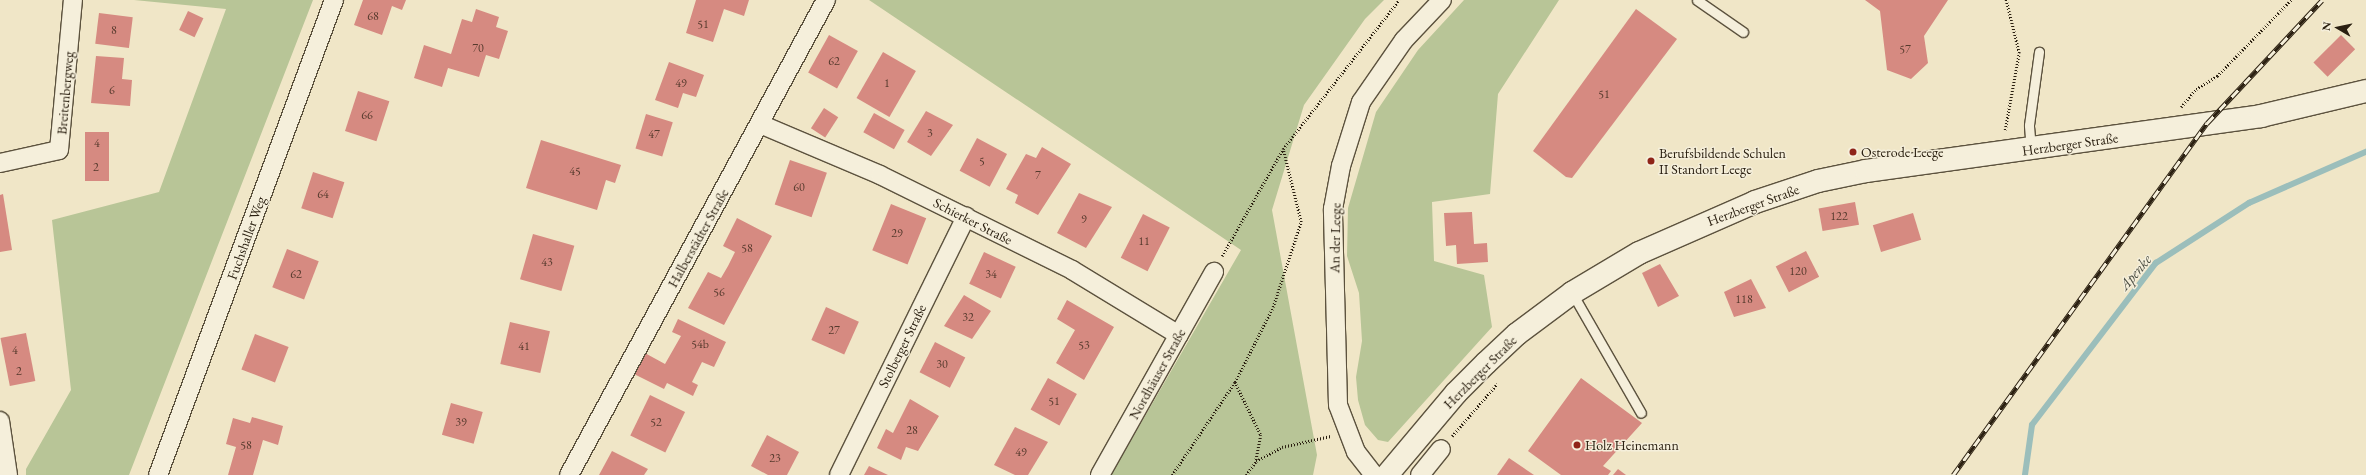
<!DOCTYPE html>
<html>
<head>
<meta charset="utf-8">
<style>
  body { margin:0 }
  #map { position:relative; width:2366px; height:475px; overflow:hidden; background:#f0e6c7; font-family:"EB Garamond",serif }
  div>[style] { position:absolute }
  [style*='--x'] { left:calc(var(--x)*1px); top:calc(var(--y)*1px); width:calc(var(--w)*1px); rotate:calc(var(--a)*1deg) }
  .green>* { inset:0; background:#b8c597 }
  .stream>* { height:5.5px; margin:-2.75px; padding:0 2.75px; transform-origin:2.75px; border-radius:2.75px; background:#9bbebb }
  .building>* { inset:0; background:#d68a81; transform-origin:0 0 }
  .path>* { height:2.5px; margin-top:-1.25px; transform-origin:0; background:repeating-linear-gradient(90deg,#2b2011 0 1px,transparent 0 3px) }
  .roads { filter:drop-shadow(1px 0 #5c523e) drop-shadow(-1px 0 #5c523e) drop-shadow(0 1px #5c523e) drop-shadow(0 -1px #5c523e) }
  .service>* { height:9px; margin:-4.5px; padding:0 4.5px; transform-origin:4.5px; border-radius:4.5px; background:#f5efdb }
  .minor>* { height:18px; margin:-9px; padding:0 9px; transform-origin:9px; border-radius:9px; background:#f5efdb }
  .tertiary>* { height:22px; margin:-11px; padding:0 11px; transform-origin:11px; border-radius:11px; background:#f5efdb }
  .rail>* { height:4.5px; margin-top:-2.25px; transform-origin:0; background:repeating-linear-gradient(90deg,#f5efdb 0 9px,#2b2011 0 18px); box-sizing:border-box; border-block:1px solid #2b2011 }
  .dots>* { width:11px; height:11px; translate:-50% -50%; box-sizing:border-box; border:2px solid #f5efdb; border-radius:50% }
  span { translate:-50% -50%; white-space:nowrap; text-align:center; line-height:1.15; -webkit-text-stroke:3px #f5efdb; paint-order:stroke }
  .number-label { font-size:12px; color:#563a2d }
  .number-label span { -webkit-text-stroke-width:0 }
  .street-label { font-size:14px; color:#2b2011 }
  .poi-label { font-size:14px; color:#2b2011 }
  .left { translate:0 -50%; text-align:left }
  .water-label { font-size:15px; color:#4d4f44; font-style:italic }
  .north { position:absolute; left:2318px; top:8px; width:40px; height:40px; -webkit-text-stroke:3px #f5efdb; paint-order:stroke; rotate:279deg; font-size:11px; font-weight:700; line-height:16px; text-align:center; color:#2b2011 }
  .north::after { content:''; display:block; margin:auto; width:14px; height:18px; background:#2b2011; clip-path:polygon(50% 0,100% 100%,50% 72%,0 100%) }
</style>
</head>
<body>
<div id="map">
  <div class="green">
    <i style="clip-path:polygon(134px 0,313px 0,129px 475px,26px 475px,26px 469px,71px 390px,52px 220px,159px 192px,226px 9px)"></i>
    <i style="clip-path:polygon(869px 0,1384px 0,1365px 19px,1304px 105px,1272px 210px,1317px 455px,1313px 475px,1111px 475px,1241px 250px)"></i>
    <i style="clip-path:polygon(1464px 0,1559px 0,1498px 94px,1490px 194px,1432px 202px,1434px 261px,1484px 275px,1492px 327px,1388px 442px,1378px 440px,1365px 425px,1358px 400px,1356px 377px,1362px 341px,1359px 293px,1347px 256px,1348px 208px,1376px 112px,1418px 50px)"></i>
  </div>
  <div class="stream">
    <i style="--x:2025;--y:475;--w:50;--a:-82"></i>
    <i style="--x:2032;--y:425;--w:204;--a:-52.6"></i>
    <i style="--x:2156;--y:263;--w:111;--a:-32.8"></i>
    <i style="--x:2249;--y:203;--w:128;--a:-23.6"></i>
  </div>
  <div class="building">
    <i style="clip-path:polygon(363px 0,406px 0,402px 10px,392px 6px,382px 35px,354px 25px)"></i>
    <i style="clip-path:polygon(696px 0,749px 0,744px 16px,724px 9px,713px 42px,686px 33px)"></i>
    <i style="clip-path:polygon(1865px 0,1948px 0,1924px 36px,1928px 63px,1911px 79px,1887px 70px,1880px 11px)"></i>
    <i style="clip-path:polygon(476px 9px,499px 17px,496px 27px,508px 31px,499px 59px,486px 55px,479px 77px,448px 68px,442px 87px,414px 78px,424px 45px,451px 54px,462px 19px,472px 22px)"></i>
    <i style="clip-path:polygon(1636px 9px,1677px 39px,1572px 178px,1566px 177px,1533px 151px)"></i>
    <i style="left:188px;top:11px;width:17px;height:21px;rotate:25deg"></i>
    <i style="left:99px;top:13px;width:34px;height:31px;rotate:7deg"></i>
    <i style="left:829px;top:35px;width:33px;height:43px;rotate:29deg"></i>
    <i style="left:2341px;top:35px;width:20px;height:39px;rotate:45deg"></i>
    <i style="left:883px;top:52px;width:38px;height:53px;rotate:30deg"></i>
    <i style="clip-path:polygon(96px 56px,124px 58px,122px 79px,132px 80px,130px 106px,91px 103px)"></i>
    <i style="clip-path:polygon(669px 62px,704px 75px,696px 97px,683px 93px,678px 108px,655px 100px)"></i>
    <i style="left:358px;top:91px;width:33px;height:42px;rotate:18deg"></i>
    <i style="left:824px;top:108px;width:17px;height:24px;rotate:33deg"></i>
    <i style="clip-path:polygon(926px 111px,953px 125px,931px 156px,907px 142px)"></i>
    <i style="left:874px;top:113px;width:35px;height:22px;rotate:29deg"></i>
    <i style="left:646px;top:114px;width:28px;height:36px;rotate:17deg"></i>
    <i style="left:85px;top:132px;width:24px;height:49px"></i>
    <i style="left:977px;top:138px;width:34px;height:37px;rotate:28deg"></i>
    <i style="clip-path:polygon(541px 140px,621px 165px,615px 183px,606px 180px,597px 210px,526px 188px)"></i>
    <i style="clip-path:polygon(1042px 147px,1071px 164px,1038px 215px,1015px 203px,1018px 195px,1006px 189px,1026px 154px,1036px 158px)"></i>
    <i style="left:790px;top:160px;width:39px;height:47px;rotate:19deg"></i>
    <i style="left:313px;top:172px;width:33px;height:38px;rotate:18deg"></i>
    <i style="clip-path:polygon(1079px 193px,1112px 207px,1086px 248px,1057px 233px)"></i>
    <i style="clip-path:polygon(3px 194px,12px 250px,0 252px,0 195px)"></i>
    <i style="left:1855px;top:202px;width:23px;height:37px;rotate:80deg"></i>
    <i style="left:891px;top:204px;width:38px;height:50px;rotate:22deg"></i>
    <i style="clip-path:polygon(1472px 212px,1474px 244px,1487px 243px,1488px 262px,1457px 264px,1456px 245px,1446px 246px,1444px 213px)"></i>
    <i style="left:1913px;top:213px;width:28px;height:42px;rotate:73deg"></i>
    <i style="left:1143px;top:214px;width:30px;height:49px;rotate:27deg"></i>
    <i style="clip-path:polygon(737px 218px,772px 236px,724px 325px,688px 308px,708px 272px,721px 278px,728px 266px,735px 252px,723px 246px)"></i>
    <i style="left:533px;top:234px;width:43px;height:47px;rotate:16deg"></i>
    <i style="left:287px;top:249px;width:34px;height:41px;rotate:21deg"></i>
    <i style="left:1806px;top:251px;width:29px;height:34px;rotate:63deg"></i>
    <i style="left:984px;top:252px;width:35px;height:35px;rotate:25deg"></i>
    <i style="clip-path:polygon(1660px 264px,1679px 296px,1658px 307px,1642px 273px)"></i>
    <i style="clip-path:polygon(1751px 279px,1766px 308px,1734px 317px,1724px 292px)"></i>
    <i style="clip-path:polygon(964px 295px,991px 311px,972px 339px,944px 326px)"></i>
    <i style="clip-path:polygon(1067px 300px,1114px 327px,1084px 380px,1056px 363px,1075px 330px,1057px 319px)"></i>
    <i style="left:826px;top:307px;width:36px;height:36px;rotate:24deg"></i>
    <i style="clip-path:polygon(678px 319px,726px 342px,714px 367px,702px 362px,692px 382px,698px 385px,693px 396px,667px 383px,664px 389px,632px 373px,643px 352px,665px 364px,681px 336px,672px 332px)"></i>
    <i style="left:510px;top:322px;width:41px;height:43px;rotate:13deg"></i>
    <i style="left:26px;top:333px;width:49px;height:26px;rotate:79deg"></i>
    <i style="left:255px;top:334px;width:36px;height:38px;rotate:21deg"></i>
    <i style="left:935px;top:342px;width:34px;height:34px;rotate:27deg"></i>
    <i style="left:1048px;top:378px;width:33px;height:36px;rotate:29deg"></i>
    <i style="clip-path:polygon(1581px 378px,1642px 423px,1603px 466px,1611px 471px,1608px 475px,1561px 475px,1528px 451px)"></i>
    <i style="left:650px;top:395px;width:39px;height:45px;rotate:26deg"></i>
    <i style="clip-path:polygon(910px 399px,939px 416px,918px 451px,906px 447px,901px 460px,877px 448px,886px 429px,893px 433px)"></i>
    <i style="left:451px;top:403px;width:33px;height:33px;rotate:16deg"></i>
    <i style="clip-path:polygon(252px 417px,283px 426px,278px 445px,263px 440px,253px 475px,228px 475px,236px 447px,226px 444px,233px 418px,250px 423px)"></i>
    <i style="clip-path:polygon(1015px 427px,1048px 442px,1028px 475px,1015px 475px,994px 465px)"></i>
    <i style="clip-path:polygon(767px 435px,799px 452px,787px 475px,768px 475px,751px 466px)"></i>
    <i style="clip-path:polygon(612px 451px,648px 469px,644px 475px,599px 475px)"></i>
    <i style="clip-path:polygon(1509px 458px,1534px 475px,1497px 475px)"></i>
    <i style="clip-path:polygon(869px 466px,888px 475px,864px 475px)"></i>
    <i style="clip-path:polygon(1618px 469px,1626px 475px,1613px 475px)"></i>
  </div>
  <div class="path">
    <i style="--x:2181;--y:107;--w:23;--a:-50"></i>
    <i style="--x:2196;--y:89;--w:25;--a:-32"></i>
    <i style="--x:2217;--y:76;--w:106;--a:-45.8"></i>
    <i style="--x:2005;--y:130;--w:78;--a:-79.7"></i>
    <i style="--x:2019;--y:53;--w:55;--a:-103.8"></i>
    <i style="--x:1222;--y:256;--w:123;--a:-60.3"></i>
    <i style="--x:1283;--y:149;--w:189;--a:-52.1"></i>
    <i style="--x:1235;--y:382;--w:59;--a:63.9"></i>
    <i style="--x:1261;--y:435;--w:26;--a:101"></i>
    <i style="--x:1452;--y:436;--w:69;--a:-49.1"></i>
    <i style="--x:1172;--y:475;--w:112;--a:-55.9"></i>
    <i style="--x:1235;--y:382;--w:84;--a:-63.1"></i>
    <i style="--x:1273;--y:307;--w:89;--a:-71.8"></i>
    <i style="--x:1301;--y:222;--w:75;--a:-103.9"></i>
    <i style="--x:1246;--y:475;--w:17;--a:-54"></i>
    <i style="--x:1256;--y:461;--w:30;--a:-28"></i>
    <i style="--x:1282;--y:447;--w:50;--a:-12.7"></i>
  </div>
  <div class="roads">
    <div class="service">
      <i style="--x:1697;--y:0;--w:56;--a:34.8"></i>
      <i style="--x:2031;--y:149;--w:24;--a:-95"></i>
      <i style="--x:2029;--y:125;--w:74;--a:-82.2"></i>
      <i style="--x:1572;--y:293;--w:138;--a:60.1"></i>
    </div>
    <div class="minor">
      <i style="--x:760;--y:124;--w:130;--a:23"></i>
      <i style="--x:880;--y:175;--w:214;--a:26.3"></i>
      <i style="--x:1072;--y:270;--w:125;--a:31.3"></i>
      <i style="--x:0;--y:163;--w:60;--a:-12.4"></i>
      <i style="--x:59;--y:150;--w:151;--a:-84.7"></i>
      <i style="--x:0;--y:421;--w:55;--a:81.6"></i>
      <i style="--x:158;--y:475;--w:507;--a:-69.67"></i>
      <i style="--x:569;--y:475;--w:540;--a:-61.58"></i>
      <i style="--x:839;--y:475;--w:288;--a:-63.8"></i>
      <i style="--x:1100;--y:475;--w:233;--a:-60.7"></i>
      <i style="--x:1374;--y:475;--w:29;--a:-128"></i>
      <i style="--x:1356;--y:452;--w:50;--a:-111"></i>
      <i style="--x:1338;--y:405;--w:196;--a:-91.5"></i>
      <i style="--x:1333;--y:209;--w:44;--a:-79.5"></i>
      <i style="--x:1341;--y:166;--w:67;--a:-72.6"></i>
      <i style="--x:1361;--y:102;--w:75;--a:-55.3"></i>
      <i style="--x:1404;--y:40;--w:55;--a:-46.5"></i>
      <i style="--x:1420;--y:475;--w:33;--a:-51"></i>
    </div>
    <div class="tertiary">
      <i style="--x:1387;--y:475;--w:107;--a:-49.9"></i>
      <i style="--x:1456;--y:393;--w:42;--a:-45"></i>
      <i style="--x:1486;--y:363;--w:42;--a:-43.1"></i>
      <i style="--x:1517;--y:334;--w:69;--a:-36.7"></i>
      <i style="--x:1572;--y:293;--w:78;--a:-30.8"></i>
      <i style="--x:1639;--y:253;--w:127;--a:-23.7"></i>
      <i style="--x:1755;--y:202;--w:66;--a:-18.4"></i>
      <i style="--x:1818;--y:181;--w:49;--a:-11.8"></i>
      <i style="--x:1866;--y:171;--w:399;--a:-7.9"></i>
      <i style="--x:2261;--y:116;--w:108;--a:-13.4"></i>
    </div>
  </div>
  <div class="rail">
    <i style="--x:1953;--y:475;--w:434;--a:-54.2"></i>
    <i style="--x:2207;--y:123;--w:168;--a:-46.9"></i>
  </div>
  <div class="dots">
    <i style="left:1853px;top:152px;background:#8f2418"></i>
    <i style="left:1651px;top:161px;background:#8f2418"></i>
    <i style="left:1577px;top:445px;background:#8f2418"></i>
  </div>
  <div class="number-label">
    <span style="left:373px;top:17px">68</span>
    <span style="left:703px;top:25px">51</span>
    <span style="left:114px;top:31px">8</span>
    <span style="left:478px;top:49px">70</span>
    <span style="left:1905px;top:50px">57</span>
    <span style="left:834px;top:62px">62</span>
    <span style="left:681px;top:84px">49</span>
    <span style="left:887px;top:84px">1</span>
    <span style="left:112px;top:91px">6</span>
    <span style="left:1604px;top:95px">51</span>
    <span style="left:367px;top:116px">66</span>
    <span style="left:930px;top:134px">3</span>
    <span style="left:654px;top:135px">47</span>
    <span style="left:97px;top:144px">4</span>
    <span style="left:982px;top:162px">5</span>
    <span style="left:96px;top:168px">2</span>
    <span style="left:575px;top:172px">45</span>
    <span style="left:1038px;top:176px">7</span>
    <span style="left:799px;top:188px">60</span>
    <span style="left:323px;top:195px">64</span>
    <span style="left:1839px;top:217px">122</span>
    <span style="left:1084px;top:220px">9</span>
    <span style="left:897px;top:234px">29</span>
    <span style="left:1144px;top:242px">11</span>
    <span style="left:747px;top:249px">58</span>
    <span style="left:547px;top:263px">43</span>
    <span style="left:1798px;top:272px">120</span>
    <span style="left:296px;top:275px">62</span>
    <span style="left:991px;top:275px">34</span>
    <span style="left:719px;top:293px">56</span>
    <span style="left:1744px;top:300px">118</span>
    <span style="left:968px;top:318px">32</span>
    <span style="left:834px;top:331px">27</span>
    <span style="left:700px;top:345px">54b</span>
    <span style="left:1084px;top:346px">53</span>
    <span style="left:524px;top:347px">41</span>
    <span style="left:15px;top:351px">4</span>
    <span style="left:942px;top:365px">30</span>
    <span style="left:19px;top:372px">2</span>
    <span style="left:1054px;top:402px">51</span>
    <span style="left:461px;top:423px">39</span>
    <span style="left:656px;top:423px">52</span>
    <span style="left:912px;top:431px">28</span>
    <span style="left:246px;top:446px">58</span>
    <span style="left:1021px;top:453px">49</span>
    <span style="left:775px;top:459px">23</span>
  </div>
  <div class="street-label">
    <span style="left:65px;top:93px;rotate:-85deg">Breitenbergweg</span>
    <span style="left:2070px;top:144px;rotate:-8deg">Herzberger Straße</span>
    <span style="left:1753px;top:205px;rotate:-20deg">Herzberger Straße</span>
    <span style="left:973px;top:221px;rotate:27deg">Schierker Straße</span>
    <span style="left:246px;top:238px;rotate:-70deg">Fuchshaller Weg</span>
    <span style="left:698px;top:238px;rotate:-61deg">Halberstädter Straße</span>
    <span style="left:1335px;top:238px;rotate:-89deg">An der Leege</span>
    <span style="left:902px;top:346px;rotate:-64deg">Stolberger Straße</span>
    <span style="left:1480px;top:372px;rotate:-45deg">Herzberger Straße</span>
    <span style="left:1157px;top:374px;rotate:-61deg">Nordhäuser Straße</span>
  </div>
  <div class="poi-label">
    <span class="left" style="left:1861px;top:152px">Osterode Leege</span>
    <span class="left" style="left:1659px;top:161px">Berufsbildende Schulen<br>II Standort Leege</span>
    <span class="left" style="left:1585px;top:445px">Holz Heinemann</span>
  </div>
  <div class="water-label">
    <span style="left:2135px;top:272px;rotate:-50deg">Apenke</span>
  </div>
  <div class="north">N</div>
</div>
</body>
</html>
